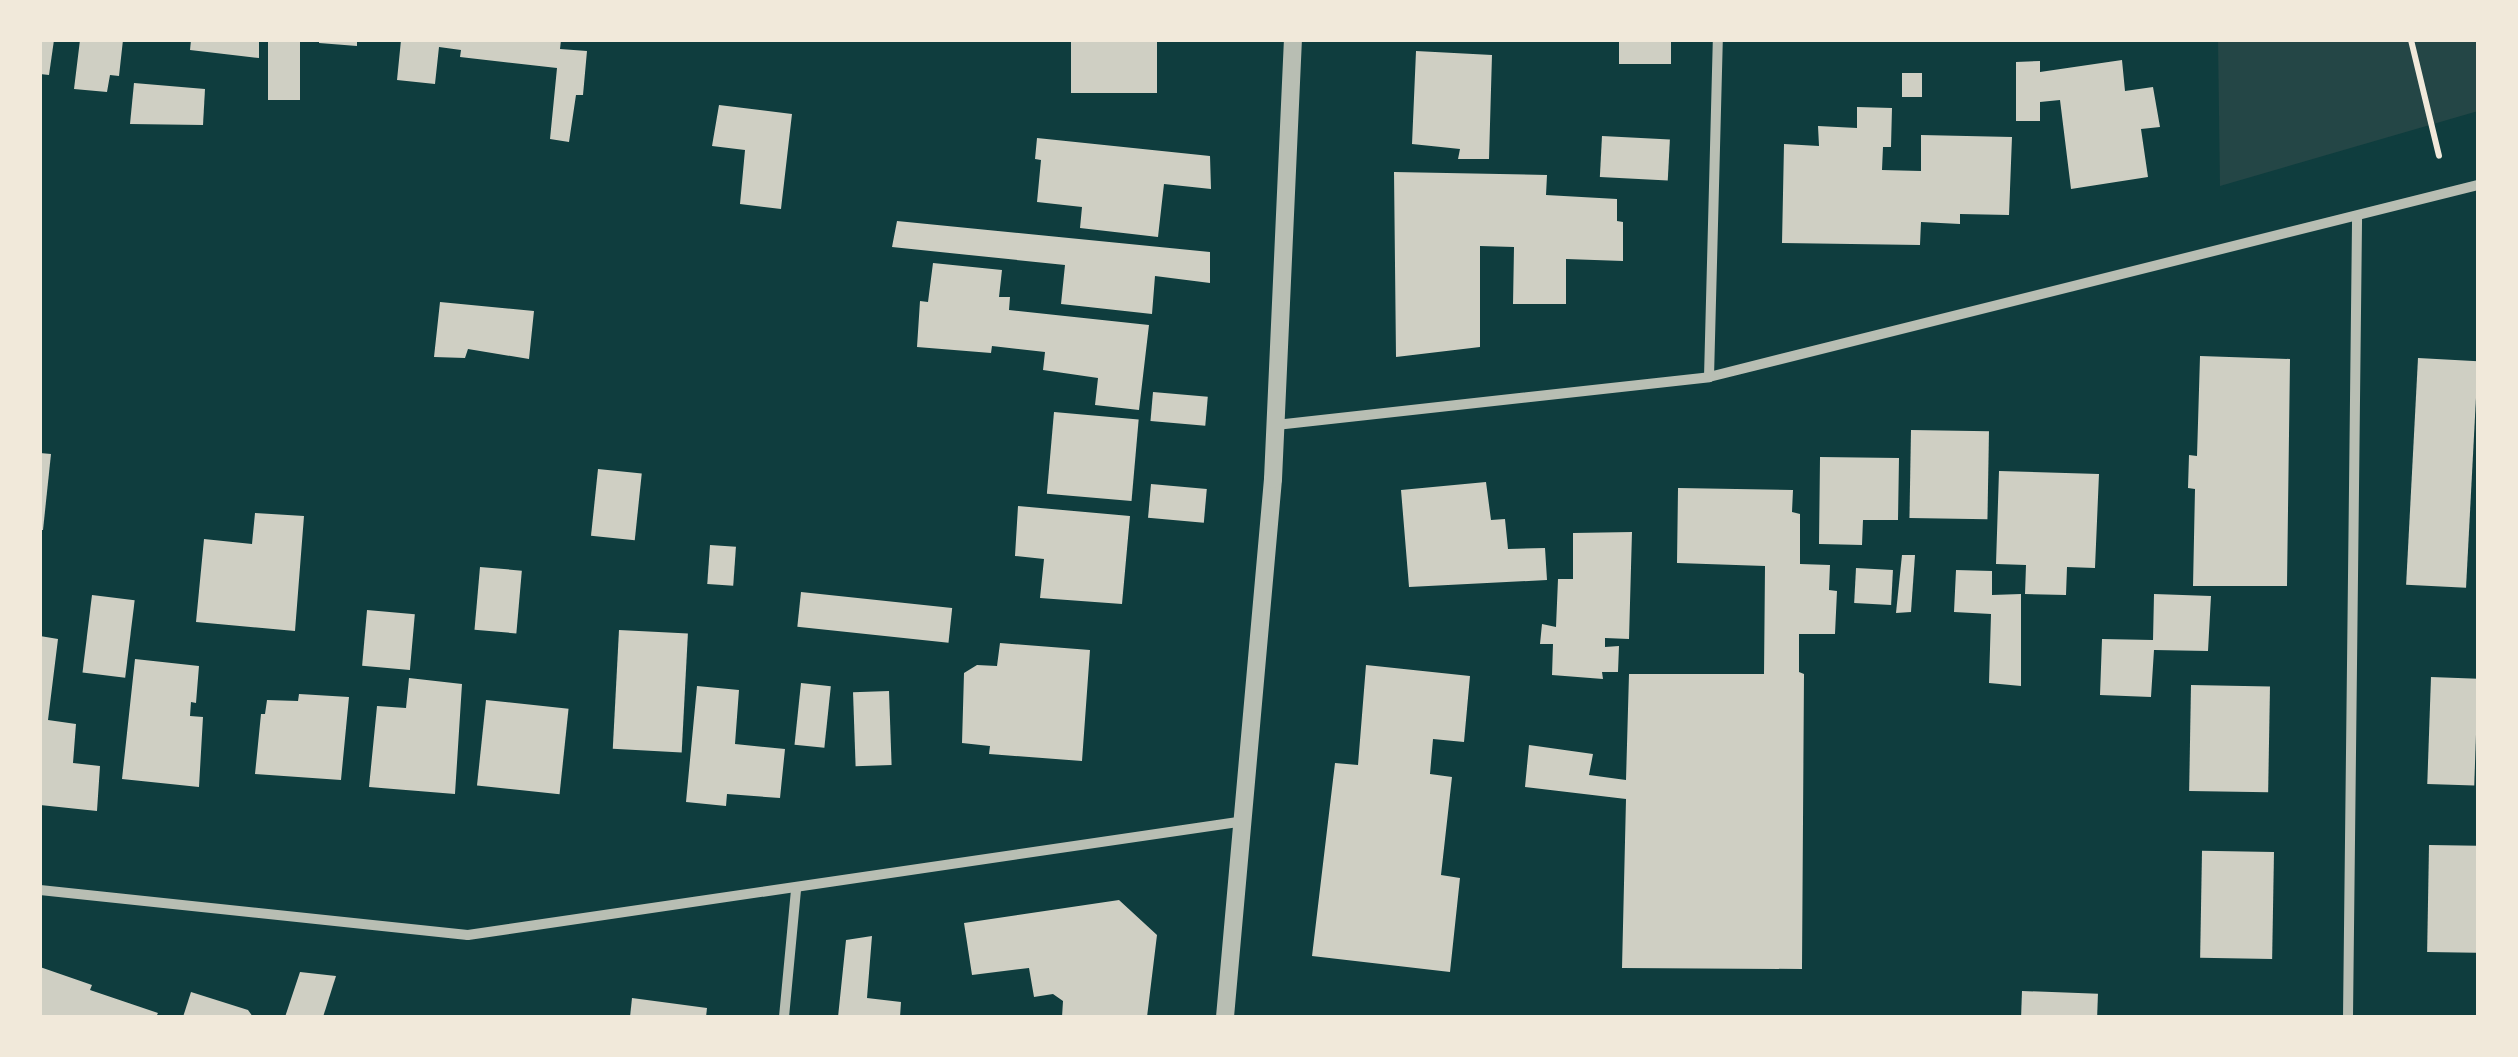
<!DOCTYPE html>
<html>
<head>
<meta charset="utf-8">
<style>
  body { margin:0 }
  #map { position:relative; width:2518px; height:1057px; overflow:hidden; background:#0f3d3e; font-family:"Golos Text",sans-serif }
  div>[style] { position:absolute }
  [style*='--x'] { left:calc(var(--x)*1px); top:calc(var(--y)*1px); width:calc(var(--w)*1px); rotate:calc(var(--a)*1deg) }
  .green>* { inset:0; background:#244646 }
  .building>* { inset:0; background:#cfcfc3; transform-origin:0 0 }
  .path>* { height:6px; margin:-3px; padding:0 3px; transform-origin:3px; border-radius:3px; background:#f1e9da }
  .minor>* { height:10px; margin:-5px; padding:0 5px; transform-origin:5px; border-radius:5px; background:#b8beb3 }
  .tertiary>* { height:18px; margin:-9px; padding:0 9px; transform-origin:9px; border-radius:9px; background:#b8beb3 }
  span { translate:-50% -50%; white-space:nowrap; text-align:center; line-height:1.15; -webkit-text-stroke:10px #f1e9da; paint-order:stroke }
  .frame { position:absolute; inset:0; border:42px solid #f1e9da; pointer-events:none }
</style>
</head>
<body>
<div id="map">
  <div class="green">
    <i style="clip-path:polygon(2218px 40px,2478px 40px,2478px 111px,2220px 186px)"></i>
  </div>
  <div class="building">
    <i style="clip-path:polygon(40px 40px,54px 40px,49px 75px,40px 74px)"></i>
    <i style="clip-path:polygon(80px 40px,123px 40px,119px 76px,110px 75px,107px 92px,74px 89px)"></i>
    <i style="clip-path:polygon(191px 40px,259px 40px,259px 58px,190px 50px)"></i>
    <i style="left:268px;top:40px;width:32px;height:60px"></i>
    <i style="clip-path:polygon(319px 40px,357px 40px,357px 46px,319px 43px)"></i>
    <i style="clip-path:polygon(401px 40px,561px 40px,560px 49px,587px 51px,583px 95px,576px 95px,569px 142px,550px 139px,557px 68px,460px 57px,461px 50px,439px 47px,435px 84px,397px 80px)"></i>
    <i style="left:1071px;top:40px;width:86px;height:53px"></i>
    <i style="left:1619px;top:40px;width:52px;height:24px"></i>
    <i style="clip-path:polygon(1416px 51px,1492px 55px,1489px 159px,1458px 159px,1460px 149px,1412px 144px)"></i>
    <i style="clip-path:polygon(2122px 60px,2125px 91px,2153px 87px,2160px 127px,2141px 129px,2148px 177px,2071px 189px,2060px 100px,2040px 102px,2040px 121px,2016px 121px,2016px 62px,2040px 61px,2040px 72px)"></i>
    <i style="left:1902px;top:73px;width:20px;height:24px"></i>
    <i style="clip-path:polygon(134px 83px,205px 89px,203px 125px,130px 124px)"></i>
    <i style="clip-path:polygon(719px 105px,792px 114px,781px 209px,740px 204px,745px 150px,712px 146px)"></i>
    <i style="clip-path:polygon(1857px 107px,1892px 108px,1891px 147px,1883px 147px,1882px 170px,1921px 171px,1921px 135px,2012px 137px,2009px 215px,1960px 214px,1960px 224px,1921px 222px,1920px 245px,1782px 243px,1784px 144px,1819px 146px,1818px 126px,1857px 128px)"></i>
    <i style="left:1602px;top:136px;width:68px;height:41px;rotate:3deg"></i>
    <i style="clip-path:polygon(1037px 138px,1210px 156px,1211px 189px,1164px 184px,1158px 237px,1080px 228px,1082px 207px,1037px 202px,1041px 160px,1035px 159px)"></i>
    <i style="clip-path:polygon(1394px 172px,1547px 175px,1546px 195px,1617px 199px,1617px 221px,1623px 222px,1623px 261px,1566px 259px,1566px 304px,1513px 304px,1514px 247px,1480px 246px,1480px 347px,1396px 357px)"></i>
    <i style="clip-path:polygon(897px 221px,1210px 252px,1210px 283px,1155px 276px,1152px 314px,1061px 304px,1065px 265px,892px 247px)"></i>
    <i style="clip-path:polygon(933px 263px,1002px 270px,999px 297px,1010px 297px,1009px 310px,1149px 325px,1139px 410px,1095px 405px,1098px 378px,1043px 370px,1045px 352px,992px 346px,991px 353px,917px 347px,920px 301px,928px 302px)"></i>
    <i style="clip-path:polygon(440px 302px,534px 311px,529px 359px,468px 349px,465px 358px,434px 357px)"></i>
    <i style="clip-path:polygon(2200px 356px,2290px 359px,2287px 586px,2193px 586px,2195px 489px,2188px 488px,2189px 455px,2197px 456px)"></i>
    <i style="left:2418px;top:358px;width:60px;height:227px;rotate:3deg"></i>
    <i style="left:1153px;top:392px;width:55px;height:29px;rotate:5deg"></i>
    <i style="left:1054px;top:412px;width:85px;height:82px;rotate:5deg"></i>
    <i style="left:1911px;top:430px;width:78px;height:88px;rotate:1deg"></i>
    <i style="clip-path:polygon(40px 453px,51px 454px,43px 530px,40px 530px)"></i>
    <i style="clip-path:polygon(1820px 457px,1899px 458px,1898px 520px,1863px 520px,1862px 545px,1819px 544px)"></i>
    <i style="left:598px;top:469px;width:44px;height:67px;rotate:6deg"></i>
    <i style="clip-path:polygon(1999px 471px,2099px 474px,2095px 568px,2067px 567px,2066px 595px,2025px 594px,2026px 565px,1996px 564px)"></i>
    <i style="clip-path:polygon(1486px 482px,1491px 520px,1505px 519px,1508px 549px,1545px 548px,1547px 580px,1409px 587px,1401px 490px)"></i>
    <i style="left:1151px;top:484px;width:56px;height:34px;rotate:5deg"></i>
    <i style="clip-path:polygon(1678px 488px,1793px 490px,1792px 512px,1800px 514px,1800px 564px,1830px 565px,1829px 590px,1837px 591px,1835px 634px,1799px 634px,1799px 672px,1804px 674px,1802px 969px,1622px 968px,1626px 799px,1525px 787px,1529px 745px,1593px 754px,1589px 775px,1626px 780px,1629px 674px,1764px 674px,1765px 566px,1677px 563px)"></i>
    <i style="clip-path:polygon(1018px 506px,1130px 516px,1122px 604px,1040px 598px,1044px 559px,1015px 556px)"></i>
    <i style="clip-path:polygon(255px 513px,304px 516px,295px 631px,196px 622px,204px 539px,252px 544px)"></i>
    <i style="clip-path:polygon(1632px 532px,1629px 639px,1605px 638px,1605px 647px,1619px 646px,1618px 672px,1602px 672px,1603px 679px,1552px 675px,1553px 644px,1540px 644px,1542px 624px,1556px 627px,1558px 579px,1573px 579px,1573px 533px)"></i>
    <i style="left:710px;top:545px;width:26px;height:39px;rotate:4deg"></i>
    <i style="clip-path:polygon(1902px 555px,1915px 555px,1911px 612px,1896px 613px)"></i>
    <i style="left:480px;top:567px;width:42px;height:63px;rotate:5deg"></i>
    <i style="left:1856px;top:568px;width:37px;height:35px;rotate:3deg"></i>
    <i style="clip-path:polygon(1956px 570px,1992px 571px,1992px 595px,2021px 594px,2021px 686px,1989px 683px,1991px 614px,1954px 612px)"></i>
    <i style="left:801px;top:592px;width:152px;height:35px;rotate:6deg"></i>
    <i style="clip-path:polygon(2154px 594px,2211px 596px,2208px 651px,2154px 650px,2151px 697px,2100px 695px,2102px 639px,2153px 640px)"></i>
    <i style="left:92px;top:595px;width:43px;height:78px;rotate:7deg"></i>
    <i style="left:367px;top:610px;width:48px;height:56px;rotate:5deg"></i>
    <i style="left:619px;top:630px;width:69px;height:119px;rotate:3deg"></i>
    <i style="clip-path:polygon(40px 636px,58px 639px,48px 720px,76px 724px,73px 763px,100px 766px,97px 811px,40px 805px)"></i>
    <i style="clip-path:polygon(1000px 643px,1090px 650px,1082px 761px,989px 754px,990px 746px,962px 743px,964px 673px,977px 665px,997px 666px)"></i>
    <i style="clip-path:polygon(135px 659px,199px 666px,196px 703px,191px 702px,190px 716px,203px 717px,199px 787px,122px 779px)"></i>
    <i style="clip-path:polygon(1366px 665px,1470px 676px,1464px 742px,1433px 739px,1430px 774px,1452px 777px,1441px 875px,1460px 878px,1450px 972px,1312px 956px,1335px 763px,1358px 765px)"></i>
    <i style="left:2431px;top:677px;width:47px;height:107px;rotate:2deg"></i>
    <i style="clip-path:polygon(409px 678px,462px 684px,455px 794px,369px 787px,377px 706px,406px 708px)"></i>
    <i style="left:801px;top:683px;width:30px;height:62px;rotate:6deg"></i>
    <i style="left:2191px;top:685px;width:79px;height:106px;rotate:1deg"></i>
    <i style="clip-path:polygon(697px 686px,739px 690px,735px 744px,785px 749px,780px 798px,727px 794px,726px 806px,686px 802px)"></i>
    <i style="left:889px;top:691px;width:74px;height:36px;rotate:88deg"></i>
    <i style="clip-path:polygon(299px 694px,349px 697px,341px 780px,255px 774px,261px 714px,265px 714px,267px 700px,298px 701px)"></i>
    <i style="left:486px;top:700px;width:83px;height:86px;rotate:6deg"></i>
    <i style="left:2429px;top:845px;width:49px;height:107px;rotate:1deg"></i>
    <i style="left:2274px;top:852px;width:107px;height:72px;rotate:91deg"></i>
    <i style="clip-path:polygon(1119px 900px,1157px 935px,1147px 1017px,1062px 1017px,1063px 1001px,1053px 994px,1034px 997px,1029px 968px,972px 975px,964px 923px)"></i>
    <i style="clip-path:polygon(872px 936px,867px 998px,901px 1002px,900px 1017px,838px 1017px,846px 940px)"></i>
    <i style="clip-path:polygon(40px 967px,92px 985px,90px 990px,158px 1013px,156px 1017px,40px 1017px)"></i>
    <i style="clip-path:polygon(300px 972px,336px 976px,323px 1017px,285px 1017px)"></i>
    <i style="left:2022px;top:991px;width:76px;height:26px;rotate:2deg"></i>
    <i style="clip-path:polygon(191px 992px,248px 1010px,253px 1017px,183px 1017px)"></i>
    <i style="clip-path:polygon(632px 998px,707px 1008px,706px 1017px,630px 1017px)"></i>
  </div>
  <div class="path">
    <i style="--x:2411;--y:40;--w:119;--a:76.4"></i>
  </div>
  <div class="minor">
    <i style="--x:1709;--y:377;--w:337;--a:-88.5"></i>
    <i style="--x:1276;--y:425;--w:436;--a:-6.3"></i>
    <i style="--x:1709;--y:377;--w:793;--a:-14.02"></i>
    <i style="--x:40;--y:890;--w:430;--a:6"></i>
    <i style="--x:468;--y:935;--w:785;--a:-8.35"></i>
    <i style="--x:784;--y:1017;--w:128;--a:-84.6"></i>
    <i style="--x:2348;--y:1017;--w:799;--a:-89.35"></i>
  </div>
  <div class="tertiary">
    <i style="--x:1225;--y:1017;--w:540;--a:-84.9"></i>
    <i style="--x:1273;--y:479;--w:439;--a:-87.4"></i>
  </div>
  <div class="frame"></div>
</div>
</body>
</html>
